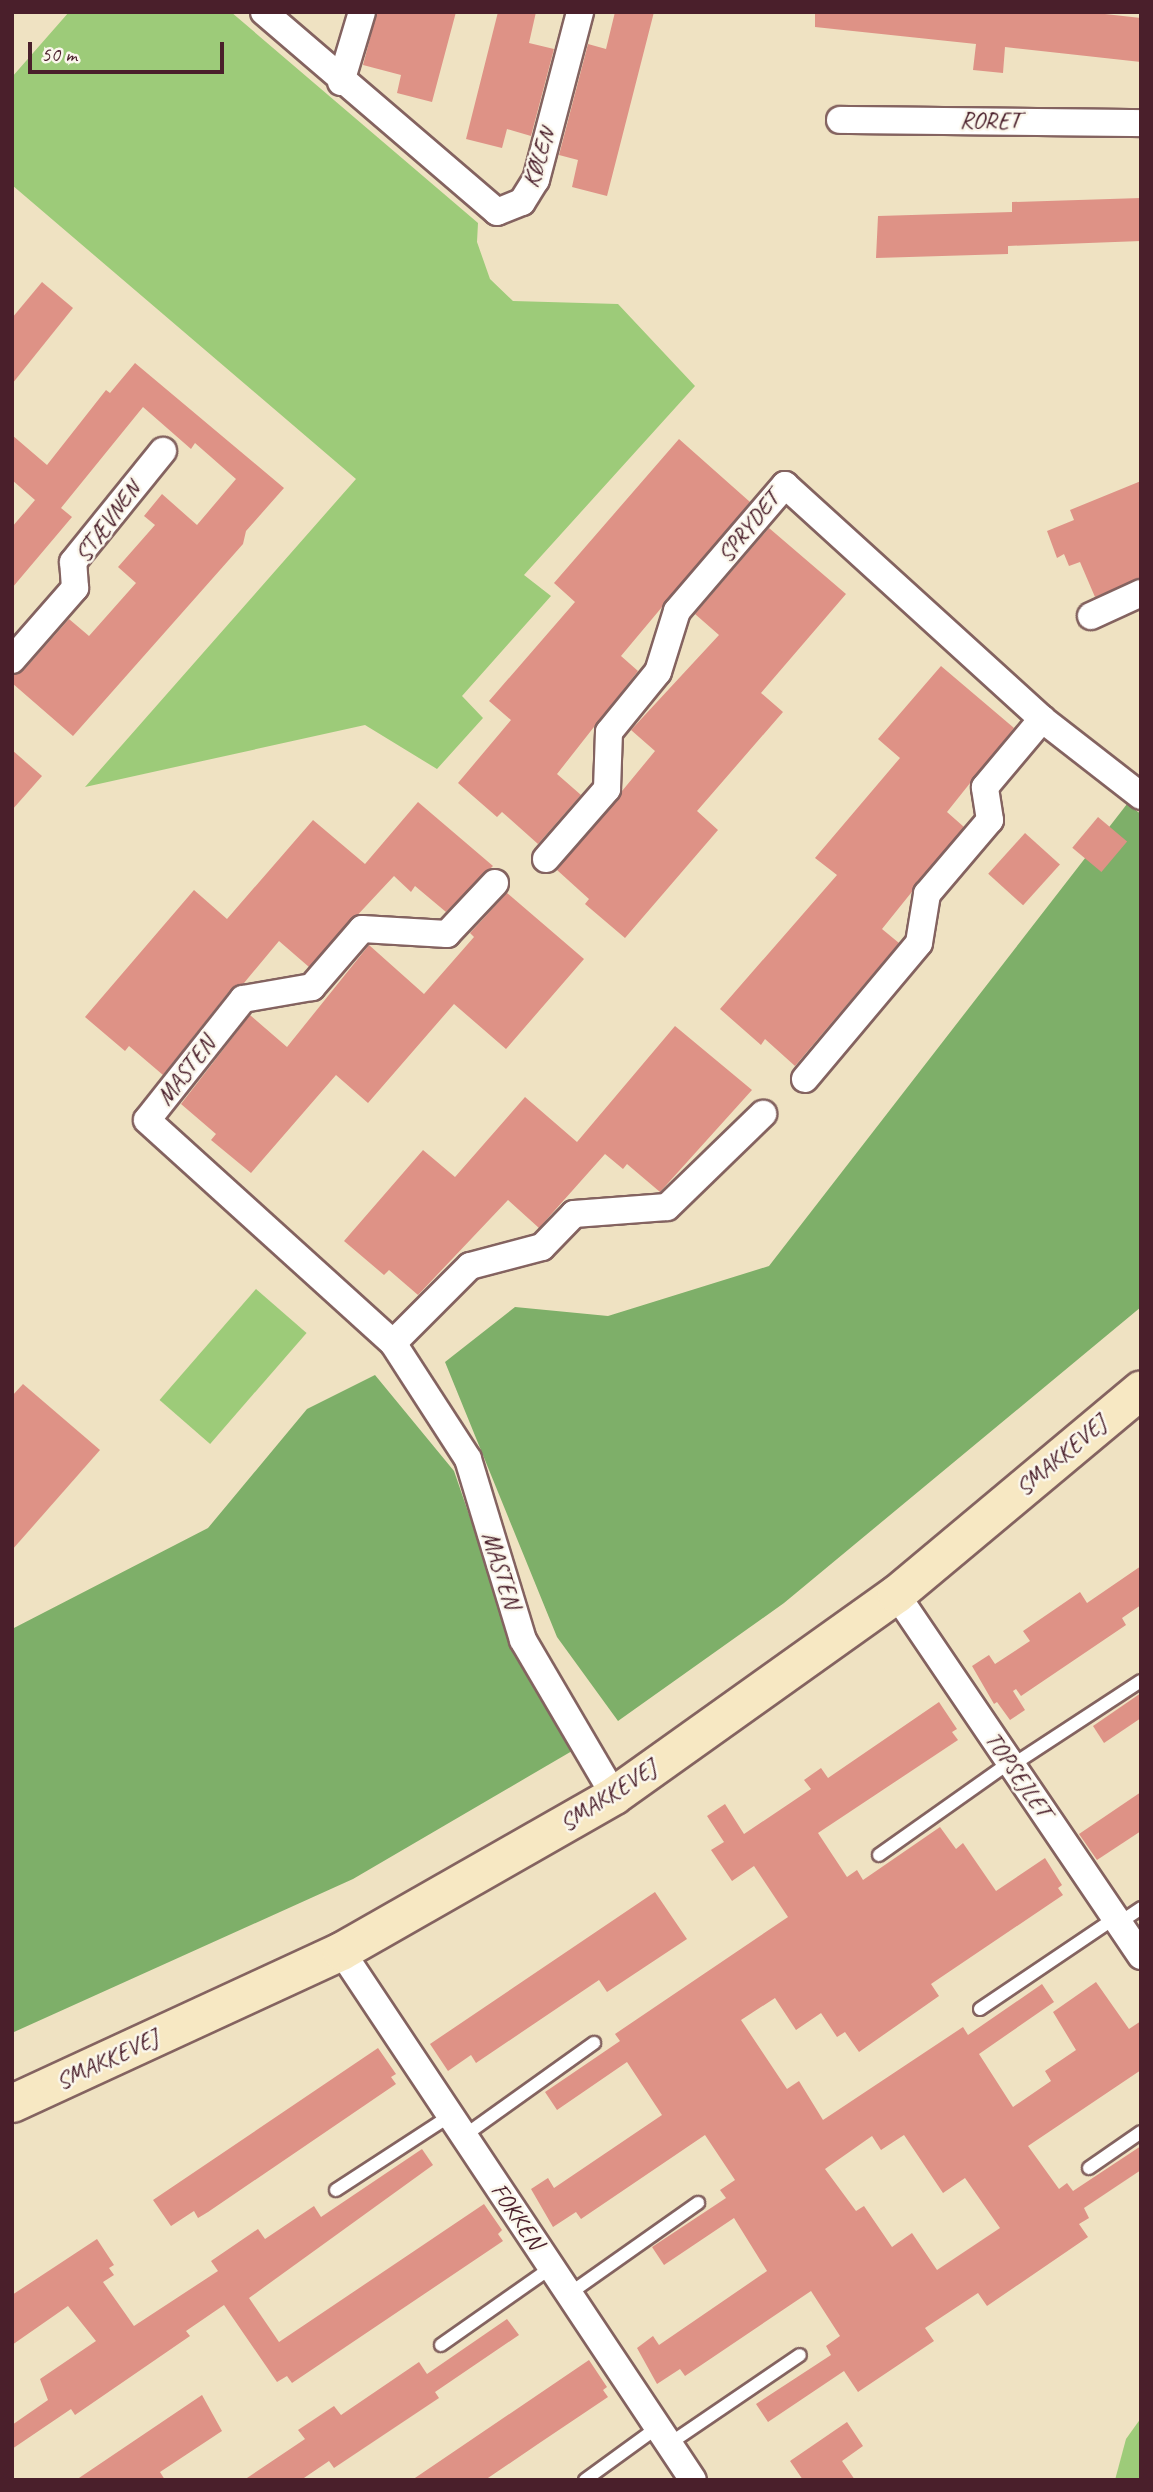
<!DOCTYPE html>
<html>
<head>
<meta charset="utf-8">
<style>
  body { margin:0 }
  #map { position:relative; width:1153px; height:2492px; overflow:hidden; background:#efe2c2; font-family:Caveat,sans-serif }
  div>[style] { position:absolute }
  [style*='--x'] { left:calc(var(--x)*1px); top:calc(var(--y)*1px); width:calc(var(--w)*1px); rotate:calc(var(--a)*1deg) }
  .green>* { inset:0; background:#9dcb79; transform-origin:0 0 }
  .forest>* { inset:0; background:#7eaf69 }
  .building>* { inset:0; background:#de9286; transform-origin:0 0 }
  .roads { filter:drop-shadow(2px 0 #846360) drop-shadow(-2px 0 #846360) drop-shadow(0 2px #846360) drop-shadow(0 -2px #846360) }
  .lane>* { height:12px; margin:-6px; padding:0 6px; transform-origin:6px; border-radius:6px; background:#fff }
  .street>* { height:26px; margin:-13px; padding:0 13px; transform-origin:13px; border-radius:13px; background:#fff }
  .secondary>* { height:37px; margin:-18.5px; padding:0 18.5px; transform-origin:18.5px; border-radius:18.5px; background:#f7e8c3 }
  span { translate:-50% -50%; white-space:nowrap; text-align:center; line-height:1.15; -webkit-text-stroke:5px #fbf7ec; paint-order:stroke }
  .street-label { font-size:24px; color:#4a1f2b }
  .frame { position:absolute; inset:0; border:14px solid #4a1f2b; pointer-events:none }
  .scale { position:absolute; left:28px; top:42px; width:196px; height:32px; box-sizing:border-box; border:4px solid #4a1f2b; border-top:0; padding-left:9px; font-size:21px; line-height:24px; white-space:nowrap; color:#4a1f2b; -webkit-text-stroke:5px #fbf7ec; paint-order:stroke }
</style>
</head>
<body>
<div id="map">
  <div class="green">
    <i style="clip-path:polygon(69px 12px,231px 12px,478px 223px,477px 242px,490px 279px,513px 301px,618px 304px,695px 386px,524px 575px,551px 596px,462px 696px,483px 718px,437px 769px,365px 725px,85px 787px,356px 479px,12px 185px,12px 77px)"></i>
    <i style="left:256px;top:1289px;width:67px;height:147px;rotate:41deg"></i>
    <i style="clip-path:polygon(1141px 2418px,1141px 2480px,1115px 2480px,1126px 2439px)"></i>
  </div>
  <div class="forest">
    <i style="clip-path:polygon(1127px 804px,1141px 814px,1141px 1307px,784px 1603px,618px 1721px,557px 1637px,445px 1362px,515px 1307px,608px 1316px,769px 1266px)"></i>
    <i style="clip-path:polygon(375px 1375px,454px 1471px,516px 1651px,572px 1751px,353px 1879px,14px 2032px,12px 1629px,208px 1528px,307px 1409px)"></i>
  </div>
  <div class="building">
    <i style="clip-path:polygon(377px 12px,456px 12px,432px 102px,397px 93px,401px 75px,363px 65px)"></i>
    <i style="clip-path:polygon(498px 12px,536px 12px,529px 43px,554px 49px,531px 136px,507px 129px,502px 148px,466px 139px)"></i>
    <i style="clip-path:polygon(615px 12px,654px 12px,607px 196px,572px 187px,578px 160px,559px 155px,588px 44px,606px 49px)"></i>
    <i style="clip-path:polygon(815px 12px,1087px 12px,1141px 18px,1141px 62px,1005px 47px,1003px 73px,973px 70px,976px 44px,815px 27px)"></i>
    <i style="clip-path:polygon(1141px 198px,1141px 241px,1008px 246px,1008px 254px,876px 258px,878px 216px,1012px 212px,1012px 202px)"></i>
    <i style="clip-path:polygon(42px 282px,73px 308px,12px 384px,12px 318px)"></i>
    <i style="clip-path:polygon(135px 363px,284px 488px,246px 531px,243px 544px,73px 736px,12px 683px,12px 675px,24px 670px,69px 619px,89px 636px,136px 583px,118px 567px,155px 525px,144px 516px,162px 494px,197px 525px,236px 479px,195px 443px,191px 449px,143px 407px,61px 508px,72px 517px,12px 588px,12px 527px,35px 500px,12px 480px,12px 435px,47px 465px,106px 390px,110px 393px)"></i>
    <i style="clip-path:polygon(679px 439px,750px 502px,621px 656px,638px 671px,557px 774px,581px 795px,538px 844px,502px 812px,497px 817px,458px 783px,511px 720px,489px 701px,575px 602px,554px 583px)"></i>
    <i style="clip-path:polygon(1141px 481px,1141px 578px,1095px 597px,1080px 562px,1069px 566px,1064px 554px,1057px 558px,1047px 531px,1074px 520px,1070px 510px)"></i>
    <i style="clip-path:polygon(769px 528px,846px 594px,761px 693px,783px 712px,697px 811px,718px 830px,625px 938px,585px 904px,589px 899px,557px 870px,655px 751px,631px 730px,719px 635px,695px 614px)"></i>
    <i style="clip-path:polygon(941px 666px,1014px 728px,947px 812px,964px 827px,882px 929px,899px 943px,795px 1066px,765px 1039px,761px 1045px,720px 1009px,837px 875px,815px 858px,900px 758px,878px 739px)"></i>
    <i style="clip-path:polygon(12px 750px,42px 776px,12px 810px)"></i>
    <i style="clip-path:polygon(418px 802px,493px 866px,446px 912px,415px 886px,411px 892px,394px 876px,309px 967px,279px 941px,244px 983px,231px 989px,163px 1075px,129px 1046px,125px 1051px,85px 1017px,194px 890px,227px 919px,313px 820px,365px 864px)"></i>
    <i style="left:1098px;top:817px;width:38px;height:40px;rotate:40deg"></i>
    <i style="left:1025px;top:833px;width:47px;height:55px;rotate:42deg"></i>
    <i style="clip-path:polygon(507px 893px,584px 959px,506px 1049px,454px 1004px,368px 1103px,336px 1075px,251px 1173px,211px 1140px,216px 1134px,181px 1104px,250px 1015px,287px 1047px,369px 945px,424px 994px,474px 937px,470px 933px)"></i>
    <i style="clip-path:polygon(675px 1026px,752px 1090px,660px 1192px,627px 1164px,623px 1169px,605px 1154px,539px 1228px,508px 1200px,418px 1295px,389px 1270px,384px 1275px,344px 1241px,423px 1150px,455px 1177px,525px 1097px,577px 1142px)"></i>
    <i style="clip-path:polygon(23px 1384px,100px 1450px,12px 1550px,12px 1396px)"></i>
    <i style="clip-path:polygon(1141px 1566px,1141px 1605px,1122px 1618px,1126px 1625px,1021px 1696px,1016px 1689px,1013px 1691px,1025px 1710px,1010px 1720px,997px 1702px,994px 1704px,972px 1666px,989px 1655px,995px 1664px,1030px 1641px,1023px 1631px,1080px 1592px,1087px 1603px)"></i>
    <i style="clip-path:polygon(1141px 1693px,1141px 1718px,1104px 1743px,1093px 1726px)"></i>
    <i style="clip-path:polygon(evenodd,939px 1702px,957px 1729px,952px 1732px,958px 1740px,818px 1833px,847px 1877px,857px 1870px,863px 1880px,940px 1827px,956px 1849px,963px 1843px,996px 1891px,1045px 1858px,1062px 1885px,1058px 1888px,1063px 1895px,931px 1984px,939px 1996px,859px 2052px,845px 2032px,837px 2037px,821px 2013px,796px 2030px,775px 1998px,741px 2020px,787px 2089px,799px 2081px,823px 2120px,963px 2027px,968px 2035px,1042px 1984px,1054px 2002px,979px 2054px,1013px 2107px,1051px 2081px,1045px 2071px,1076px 2050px,1053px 2012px,1096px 1982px,1129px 2029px,1141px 2021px,1141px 2070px,1028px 2146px,1059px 2189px,1067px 2183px,1073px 2191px,1141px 2146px,1141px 2170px,1084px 2208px,1089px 2218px,1079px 2224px,1088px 2237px,987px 2306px,978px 2293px,925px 2328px,934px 2341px,858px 2392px,844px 2371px,768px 2422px,756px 2404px,831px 2355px,826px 2346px,840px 2336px,811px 2291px,685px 2376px,680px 2369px,657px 2384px,637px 2348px,653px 2336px,659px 2345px,767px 2271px,734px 2218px,664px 2265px,652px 2247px,726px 2198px,720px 2190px,735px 2180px,705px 2135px,581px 2219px,576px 2212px,553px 2227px,531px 2189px,548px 2178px,554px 2188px,662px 2115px,627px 2062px,557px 2110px,545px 2092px,620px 2041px,615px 2034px,788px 1917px,754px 1866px,732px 1881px,711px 1850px,724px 1842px,707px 1816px,725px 1804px,744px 1834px,811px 1789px,804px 1780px,821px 1768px,828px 1778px,939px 1702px,904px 2135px,943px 2193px,965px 2178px,1000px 2228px,937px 2270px,912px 2233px,892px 2247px,864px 2206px,856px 2211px,825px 2169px,872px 2136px,881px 2150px,904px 2135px)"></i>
    <i style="clip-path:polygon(1141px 1792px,1141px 1831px,1097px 1860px,1079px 1834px)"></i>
    <i style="clip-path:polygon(655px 1892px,687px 1939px,607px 1992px,599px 1980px,476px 2063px,471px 2055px,448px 2071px,430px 2044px)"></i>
    <i style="clip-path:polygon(378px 2048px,396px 2074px,391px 2077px,396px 2084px,208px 2212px,198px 2218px,194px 2211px,171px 2226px,153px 2200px)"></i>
    <i style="clip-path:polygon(422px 2149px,433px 2165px,249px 2298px,279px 2342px,484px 2204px,502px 2230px,498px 2234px,503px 2241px,292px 2383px,287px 2376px,277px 2382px,224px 2305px,186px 2331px,190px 2336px,75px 2415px,71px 2409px,12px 2449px,12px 2425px,48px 2400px,40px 2379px,96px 2341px,68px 2306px,12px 2345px,12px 2295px,97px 2239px,114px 2265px,109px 2268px,114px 2275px,103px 2282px,134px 2326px,218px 2271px,211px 2261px,258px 2229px,265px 2239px,314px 2206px,321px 2217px)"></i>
    <i style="clip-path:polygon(507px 2319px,519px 2335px,435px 2392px,439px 2398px,334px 2468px,329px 2461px,301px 2480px,244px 2480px,305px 2439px,298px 2430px,334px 2406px,341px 2415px,419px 2362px,427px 2374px)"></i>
    <i style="clip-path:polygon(589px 2360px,607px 2387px,603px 2390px,608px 2397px,538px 2444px,485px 2480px,412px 2480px)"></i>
    <i style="clip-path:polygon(202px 2395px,222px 2431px,160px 2472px,165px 2480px,76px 2480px)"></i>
    <i style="clip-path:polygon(847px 2422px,863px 2446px,842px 2461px,855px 2480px,803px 2480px,790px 2461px)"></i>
  </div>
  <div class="roads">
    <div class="lane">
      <i style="--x:1011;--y:1766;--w:155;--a:-33.2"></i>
      <i style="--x:879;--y:1855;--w:159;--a:-35.3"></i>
      <i style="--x:1119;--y:1923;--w:27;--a:-34"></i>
      <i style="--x:980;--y:2009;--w:163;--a:-34"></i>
      <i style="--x:464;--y:2136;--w:160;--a:-35.6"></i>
      <i style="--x:1089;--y:2168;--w:63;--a:-34.7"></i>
      <i style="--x:336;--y:2190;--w:137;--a:-33.1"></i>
      <i style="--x:569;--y:2294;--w:158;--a:-35.2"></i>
      <i style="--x:441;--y:2345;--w:136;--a:-35.1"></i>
      <i style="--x:669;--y:2444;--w:158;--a:-34.2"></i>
      <i style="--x:585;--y:2480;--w:90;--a:-36"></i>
    </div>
    <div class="street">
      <i style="--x:264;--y:12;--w:307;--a:40.6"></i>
      <i style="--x:497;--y:212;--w:27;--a:-22"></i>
      <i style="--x:522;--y:202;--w:26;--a:-58"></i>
      <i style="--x:536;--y:180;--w:174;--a:-75.3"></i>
      <i style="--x:341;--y:82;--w:73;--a:-73.3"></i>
      <i style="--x:840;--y:120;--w:301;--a:0.6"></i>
      <i style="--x:1091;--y:616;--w:55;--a:-24.7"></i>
      <i style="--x:12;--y:660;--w:96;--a:-48.8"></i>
      <i style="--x:75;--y:588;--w:26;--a:-94"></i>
      <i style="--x:73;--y:562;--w:143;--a:-51"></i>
      <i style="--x:546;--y:859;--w:93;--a:-48.9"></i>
      <i style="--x:607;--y:789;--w:57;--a:-88"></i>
      <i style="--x:609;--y:732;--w:77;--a:-50.8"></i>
      <i style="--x:658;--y:672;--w:64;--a:-72.7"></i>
      <i style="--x:677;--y:611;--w:166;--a:-49.4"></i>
      <i style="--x:785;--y:485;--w:348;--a:42.3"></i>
      <i style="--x:1042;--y:719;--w:125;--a:37.9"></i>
      <i style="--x:495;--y:883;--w:70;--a:133.3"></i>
      <i style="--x:447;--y:934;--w:85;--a:-176.6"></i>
      <i style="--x:362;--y:929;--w:77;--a:130.8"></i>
      <i style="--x:312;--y:987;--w:70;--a:170.1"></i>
      <i style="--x:243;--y:999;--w:154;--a:128.4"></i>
      <i style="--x:147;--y:1120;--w:332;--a:42.2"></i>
      <i style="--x:393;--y:1343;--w:138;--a:57.1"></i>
      <i style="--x:468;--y:1459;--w:189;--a:73.1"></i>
      <i style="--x:523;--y:1640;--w:180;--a:59.6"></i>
      <i style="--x:805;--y:1079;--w:177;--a:-50"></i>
      <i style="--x:919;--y:943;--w:50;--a:-80.7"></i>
      <i style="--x:927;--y:894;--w:97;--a:-49.6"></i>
      <i style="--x:990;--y:820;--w:33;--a:-99"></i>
      <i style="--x:985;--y:787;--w:89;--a:-50"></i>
      <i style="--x:393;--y:1343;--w:109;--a:-45"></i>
      <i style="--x:470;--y:1266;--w:74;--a:-14.8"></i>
      <i style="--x:542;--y:1247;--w:46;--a:-45.9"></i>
      <i style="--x:574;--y:1214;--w:93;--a:-4.3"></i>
      <i style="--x:667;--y:1207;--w:134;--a:-44.1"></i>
      <i style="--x:896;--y:1594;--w:437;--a:55.9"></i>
      <i style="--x:341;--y:1951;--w:635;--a:56.36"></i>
    </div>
    <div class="secondary">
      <i style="--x:12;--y:2103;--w:362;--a:-24.8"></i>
      <i style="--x:341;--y:1951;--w:314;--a:-29.7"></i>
      <i style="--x:614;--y:1795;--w:346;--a:-35.5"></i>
      <i style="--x:896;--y:1594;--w:319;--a:-39.9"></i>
    </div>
  </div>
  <div class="street-label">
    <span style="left:990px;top:121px;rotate:1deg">RORET</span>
    <span style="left:539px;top:158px;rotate:-71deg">KØLEN</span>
    <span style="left:108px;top:522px;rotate:-53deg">STÆVNEN</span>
    <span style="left:749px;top:527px;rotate:-50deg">SPRYDET</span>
    <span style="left:186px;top:1071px;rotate:-52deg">MASTEN</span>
    <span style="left:1061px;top:1456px;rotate:-40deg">SMAKKEVEJ</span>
    <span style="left:501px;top:1570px;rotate:73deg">MASTEN</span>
    <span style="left:1018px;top:1775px;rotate:56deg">TOPSEJLET</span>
    <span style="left:608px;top:1796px;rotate:-33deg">SMAKKEVEJ</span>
    <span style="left:107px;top:2060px;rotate:-25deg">SMAKKEVEJ</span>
    <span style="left:517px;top:2216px;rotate:56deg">FOKKEN</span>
  </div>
  <div class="frame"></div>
  <div class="scale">50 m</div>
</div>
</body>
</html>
